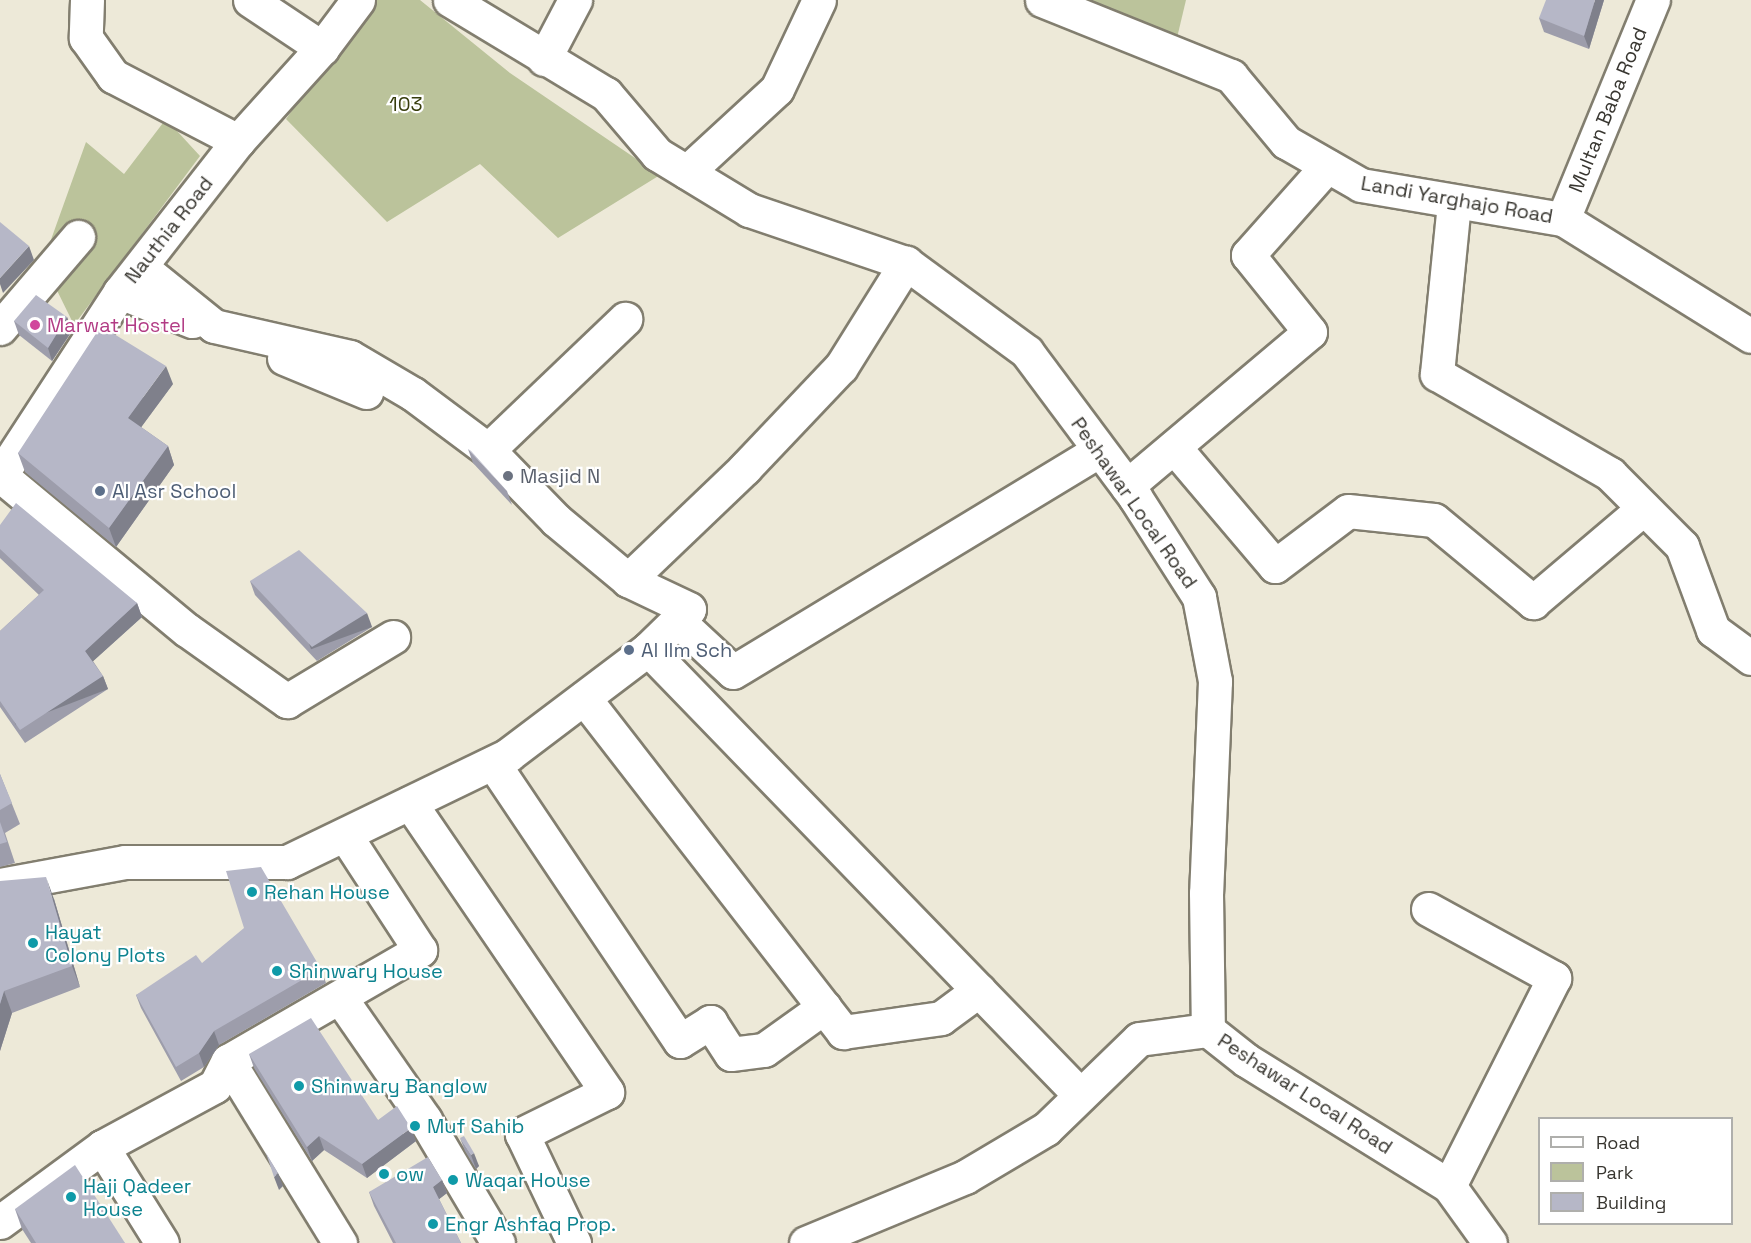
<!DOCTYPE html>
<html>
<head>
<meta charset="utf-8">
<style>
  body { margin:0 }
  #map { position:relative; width:1751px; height:1243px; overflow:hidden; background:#ede9d8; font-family:"Space Grotesk",sans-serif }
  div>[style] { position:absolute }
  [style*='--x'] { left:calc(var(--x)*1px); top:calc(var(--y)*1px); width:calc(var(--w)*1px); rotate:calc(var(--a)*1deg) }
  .green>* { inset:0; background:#bbc39b }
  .roads { filter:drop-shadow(2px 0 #827e6f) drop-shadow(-2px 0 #827e6f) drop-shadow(0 2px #827e6f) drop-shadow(0 -2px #827e6f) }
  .minor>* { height:33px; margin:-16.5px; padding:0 16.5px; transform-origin:16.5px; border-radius:16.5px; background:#fff }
  .major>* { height:33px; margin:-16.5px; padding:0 16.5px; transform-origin:16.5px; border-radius:16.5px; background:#fff }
  .wall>* { inset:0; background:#9d9dab }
  .shaded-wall>* { inset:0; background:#7f808b; transform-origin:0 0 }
  .building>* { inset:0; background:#b6b7c7 }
  .dots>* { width:16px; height:16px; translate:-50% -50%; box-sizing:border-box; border:3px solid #fff; border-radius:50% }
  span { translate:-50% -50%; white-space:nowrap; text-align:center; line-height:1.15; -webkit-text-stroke:4.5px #fff; paint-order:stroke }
  .park-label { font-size:20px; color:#373d0c }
  .street-label { font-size:20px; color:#383630 }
  .hotel-label { font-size:20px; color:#b23c85 }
  .left { translate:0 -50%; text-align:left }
  .worship-label { font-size:20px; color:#5b616d }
  .service-label { font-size:20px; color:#4e5e75 }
  .culture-label { font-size:20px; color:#0d838f }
  .legend { position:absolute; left:1538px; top:1117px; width:195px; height:108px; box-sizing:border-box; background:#fff; border:2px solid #afafac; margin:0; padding:8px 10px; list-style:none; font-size:18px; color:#383630 }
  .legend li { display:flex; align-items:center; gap:12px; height:30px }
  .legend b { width:30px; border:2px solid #afafac }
</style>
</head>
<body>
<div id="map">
  <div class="green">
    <i style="clip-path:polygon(370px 0,420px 0,510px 73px,660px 175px,558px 238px,480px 164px,387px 222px,286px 119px)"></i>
    <i style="clip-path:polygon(1074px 0,1186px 0,1176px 42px)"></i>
    <i style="clip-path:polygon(166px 119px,200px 156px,74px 325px,43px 262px,86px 142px,124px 174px)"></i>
  </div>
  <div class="roads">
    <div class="minor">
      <i style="--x:87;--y:0;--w:38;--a:92"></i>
      <i style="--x:86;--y:38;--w:47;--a:54.6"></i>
      <i style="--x:113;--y:76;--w:141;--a:27.5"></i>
      <i style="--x:250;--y:0;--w:87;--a:33.7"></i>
      <i style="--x:450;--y:0;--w:182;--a:31.1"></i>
      <i style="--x:606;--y:94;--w:79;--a:49.6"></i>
      <i style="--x:657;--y:154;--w:108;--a:31.3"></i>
      <i style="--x:749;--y:210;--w:166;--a:18.7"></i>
      <i style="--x:906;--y:263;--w:150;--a:36.3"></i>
      <i style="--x:1027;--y:352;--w:181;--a:53.3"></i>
      <i style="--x:1135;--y:497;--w:119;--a:57.4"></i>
      <i style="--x:1199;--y:597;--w:86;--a:79.2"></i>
      <i style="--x:1215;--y:681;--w:212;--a:92.4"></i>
      <i style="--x:1206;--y:893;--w:137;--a:89.2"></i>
      <i style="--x:1208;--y:1030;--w:48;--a:38.3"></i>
      <i style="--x:1246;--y:1060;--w:239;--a:31.8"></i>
      <i style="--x:1449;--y:1186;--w:70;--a:54.3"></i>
      <i style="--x:1042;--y:0;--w:204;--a:21.9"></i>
      <i style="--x:1231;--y:76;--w:86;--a:50.2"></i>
      <i style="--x:1286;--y:142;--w:86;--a:29.8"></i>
      <i style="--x:1361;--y:185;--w:205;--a:9.6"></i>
      <i style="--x:1563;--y:219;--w:221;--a:31.9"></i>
      <i style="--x:544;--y:59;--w:67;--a:-62.3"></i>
      <i style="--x:687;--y:172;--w:122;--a:-42.7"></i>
      <i style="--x:777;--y:89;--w:98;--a:-64.7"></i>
      <i style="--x:1454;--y:203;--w:172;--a:95.7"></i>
      <i style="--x:1437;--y:374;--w:200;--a:30"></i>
      <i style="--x:1610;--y:474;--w:102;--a:45"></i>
      <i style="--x:1682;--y:546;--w:90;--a:69.7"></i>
      <i style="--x:1713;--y:630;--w:47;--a:36.4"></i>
      <i style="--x:1563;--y:219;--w:237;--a:-67.7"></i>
      <i style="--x:142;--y:268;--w:92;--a:38.9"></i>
      <i style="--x:214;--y:326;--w:139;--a:12.8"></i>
      <i style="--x:350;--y:357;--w:73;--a:30.4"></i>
      <i style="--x:413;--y:394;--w:94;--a:36.7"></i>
      <i style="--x:488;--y:450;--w:98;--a:45.8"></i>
      <i style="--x:556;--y:520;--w:94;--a:39.8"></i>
      <i style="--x:120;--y:292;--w:78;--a:21.9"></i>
      <i style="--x:0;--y:328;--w:120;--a:-49.4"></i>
      <i style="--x:284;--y:358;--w:89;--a:22.5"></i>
      <i style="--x:1174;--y:447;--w:156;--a:49.7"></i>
      <i style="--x:1275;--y:566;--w:91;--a:-37"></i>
      <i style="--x:1348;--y:511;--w:86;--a:6"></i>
      <i style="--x:1434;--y:520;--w:129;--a:39.6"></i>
      <i style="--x:1533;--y:602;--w:145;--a:-40.3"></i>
      <i style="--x:488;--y:450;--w:190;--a:-43.7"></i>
      <i style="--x:0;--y:475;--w:243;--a:39.7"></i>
      <i style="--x:187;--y:630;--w:123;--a:35.4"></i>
      <i style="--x:287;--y:701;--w:124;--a:-31.1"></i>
      <i style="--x:1127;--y:486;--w:239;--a:-40.1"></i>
      <i style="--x:1310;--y:332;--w:99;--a:-128.8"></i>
      <i style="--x:1248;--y:255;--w:119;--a:-48.4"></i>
      <i style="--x:677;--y:620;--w:76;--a:42.9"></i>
      <i style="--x:733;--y:672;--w:428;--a:-31.2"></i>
      <i style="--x:648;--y:649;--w:621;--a:45.91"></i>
      <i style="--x:584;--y:698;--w:423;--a:52.2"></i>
      <i style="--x:843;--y:1032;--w:99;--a:-8.1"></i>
      <i style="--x:941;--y:1018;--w:47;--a:-36.4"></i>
      <i style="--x:493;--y:763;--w:335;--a:56.1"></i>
      <i style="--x:680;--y:1041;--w:36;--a:-32"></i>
      <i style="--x:710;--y:1022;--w:38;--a:57"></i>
      <i style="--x:731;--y:1054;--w:33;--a:-7"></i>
      <i style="--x:764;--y:1050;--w:74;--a:-35.6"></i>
      <i style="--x:410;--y:803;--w:350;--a:55.7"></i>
      <i style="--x:607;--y:1092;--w:95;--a:153.7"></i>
      <i style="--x:522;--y:1134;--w:121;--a:64.5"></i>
      <i style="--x:0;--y:885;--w:127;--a:-10.4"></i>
      <i style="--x:125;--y:862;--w:162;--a:0"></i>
      <i style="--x:287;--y:862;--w:246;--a:-25.8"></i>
      <i style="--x:508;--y:755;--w:176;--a:-37.1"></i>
      <i style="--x:648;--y:649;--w:57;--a:-44.3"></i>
      <i style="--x:689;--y:609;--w:68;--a:-154.6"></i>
      <i style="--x:628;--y:580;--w:162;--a:-43.7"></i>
      <i style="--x:745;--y:468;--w:139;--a:-46.5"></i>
      <i style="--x:841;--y:367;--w:123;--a:-58"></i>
      <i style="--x:1428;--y:909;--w:144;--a:28.7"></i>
      <i style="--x:1554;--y:978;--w:233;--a:116.8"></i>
      <i style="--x:341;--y:999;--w:147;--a:55.2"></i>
      <i style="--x:425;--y:1120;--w:143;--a:59.3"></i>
      <i style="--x:228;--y:1061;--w:214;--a:58.4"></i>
      <i style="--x:102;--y:1147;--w:113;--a:58"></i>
      <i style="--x:0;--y:1222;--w:127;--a:-36.3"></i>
      <i style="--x:102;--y:1147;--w:128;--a:-28.4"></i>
      <i style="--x:215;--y:1086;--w:28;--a:-63"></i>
      <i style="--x:228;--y:1061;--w:222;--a:-30"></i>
      <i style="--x:420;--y:950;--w:137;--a:-123.1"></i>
      <i style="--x:806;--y:1243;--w:172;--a:-22.5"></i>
      <i style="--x:965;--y:1177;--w:94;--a:-30.7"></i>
      <i style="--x:1046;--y:1129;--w:129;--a:-44.1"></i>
      <i style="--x:1139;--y:1039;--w:70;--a:-7.4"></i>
    </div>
    <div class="major">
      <i style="--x:0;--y:476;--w:220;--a:-56.9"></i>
      <i style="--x:120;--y:292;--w:192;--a:-52"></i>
      <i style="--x:238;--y:141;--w:125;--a:-47.9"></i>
      <i style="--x:322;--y:48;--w:60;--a:-53.1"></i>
    </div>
  </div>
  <div class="wall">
    <i style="clip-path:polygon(1604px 0,1589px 49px,1544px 32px,1539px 18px)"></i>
    <i style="clip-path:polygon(67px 317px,72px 331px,52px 361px,19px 335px,14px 321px)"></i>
    <i style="clip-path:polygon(173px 384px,141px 427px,168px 446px,174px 465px,116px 547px,25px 472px,18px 453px)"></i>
    <i style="clip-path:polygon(468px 449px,507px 491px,512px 505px,473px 463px)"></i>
    <i style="clip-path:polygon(0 525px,137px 603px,142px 617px,93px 661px,103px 676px,108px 689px,25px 743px,0 707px,0 631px,39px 595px,0 558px)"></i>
    <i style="clip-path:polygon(250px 581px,372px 627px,317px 661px,255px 595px)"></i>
    <i style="clip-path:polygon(0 774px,20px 824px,5px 833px,15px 863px,0 867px)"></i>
    <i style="clip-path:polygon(0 881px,54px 899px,80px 987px,12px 1013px,0 1051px)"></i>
    <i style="clip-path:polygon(202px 963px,321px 969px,326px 983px,219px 1045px,204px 1067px,181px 1081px,141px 1008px,136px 995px)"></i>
    <i style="clip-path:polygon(249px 1054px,378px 1120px,416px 1141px,367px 1178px,324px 1150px,312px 1161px,254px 1068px)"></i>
    <i style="clip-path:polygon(460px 1138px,479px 1166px,476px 1169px,465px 1151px)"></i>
    <i style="clip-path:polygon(442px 1180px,447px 1193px,439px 1199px,461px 1243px,393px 1243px,374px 1206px,369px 1192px)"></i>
    <i style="clip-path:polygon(15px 1209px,125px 1243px,31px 1243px,22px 1229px)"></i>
  </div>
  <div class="shaded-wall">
    <i style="clip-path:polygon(1595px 0,1604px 0,1589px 49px,1584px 36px)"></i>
    <i style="clip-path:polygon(29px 246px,34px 260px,3px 293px,0 284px,0 278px)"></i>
    <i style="clip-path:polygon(67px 317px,72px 331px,52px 361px,48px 348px)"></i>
    <i style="clip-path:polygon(166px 366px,173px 384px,134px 437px,128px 418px)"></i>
    <i style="clip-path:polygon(168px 446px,174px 465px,116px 547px,109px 528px)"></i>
    <i style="clip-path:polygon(137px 603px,142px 617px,90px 664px,85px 651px)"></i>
    <i style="left:367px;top:613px;width:15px;height:65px;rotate:70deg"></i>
    <i style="left:103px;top:676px;width:14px;height:99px;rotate:69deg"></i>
    <i style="clip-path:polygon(46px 877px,54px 899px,80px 987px,72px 966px)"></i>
    <i style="clip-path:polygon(4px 991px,12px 1013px,0 1051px,0 1004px)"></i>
    <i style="clip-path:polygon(214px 1031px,219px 1045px,204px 1067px,199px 1053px)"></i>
    <i style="clip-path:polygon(411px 1128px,416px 1141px,367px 1178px,362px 1164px)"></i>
    <i style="clip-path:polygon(319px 1136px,324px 1150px,312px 1161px,307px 1147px)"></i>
    <i style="clip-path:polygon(474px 1153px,479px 1166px,476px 1169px,471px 1155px)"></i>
    <i style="clip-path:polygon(278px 1173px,283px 1186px,279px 1190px,274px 1177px)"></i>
    <i style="clip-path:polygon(442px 1180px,447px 1193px,438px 1200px,433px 1187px)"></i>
  </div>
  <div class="building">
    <i style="clip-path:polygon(1546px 0,1595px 0,1584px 36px,1539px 18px)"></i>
    <i style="clip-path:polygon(0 222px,29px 246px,0 278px)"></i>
    <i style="clip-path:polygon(36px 295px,67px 317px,48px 348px,14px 321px)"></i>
    <i style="clip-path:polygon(101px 326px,166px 366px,128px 418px,168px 446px,109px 528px,18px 453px)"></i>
    <i style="clip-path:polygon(468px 449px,471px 451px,507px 491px)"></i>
    <i style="clip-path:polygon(16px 503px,137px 603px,85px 651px,103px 676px,20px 730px,0 701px,0 631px,44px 590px,0 549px,0 525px)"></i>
    <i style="clip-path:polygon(299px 550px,367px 613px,312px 647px,250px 581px)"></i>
    <i style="clip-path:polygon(0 774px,12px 803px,0 810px)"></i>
    <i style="clip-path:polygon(0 822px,7px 842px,0 844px)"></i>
    <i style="clip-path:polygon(261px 867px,321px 969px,214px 1031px,199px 1053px,176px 1067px,136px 995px,196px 955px,202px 963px,244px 928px,226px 871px)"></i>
    <i style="clip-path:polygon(46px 877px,72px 966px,4px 991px,0 1004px,0 881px)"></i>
    <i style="clip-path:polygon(311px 1018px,378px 1120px,397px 1106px,411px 1128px,362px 1164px,319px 1136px,307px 1147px,249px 1054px)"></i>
    <i style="clip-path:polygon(464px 1136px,474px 1153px,471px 1155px,460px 1138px)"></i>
    <i style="clip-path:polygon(266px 1153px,278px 1173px,274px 1177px)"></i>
    <i style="clip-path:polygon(428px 1157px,442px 1180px,433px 1187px,461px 1243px,396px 1243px,369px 1192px)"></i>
    <i style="clip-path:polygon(75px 1165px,125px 1243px,36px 1243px,15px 1209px)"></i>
  </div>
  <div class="dots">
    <i style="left:35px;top:325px;background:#d1479c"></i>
    <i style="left:508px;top:476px;background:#6b7280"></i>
    <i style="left:100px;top:491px;background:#5c6f8a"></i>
    <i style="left:629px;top:650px;background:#5c6f8a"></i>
    <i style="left:252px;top:892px;background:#0f9aa8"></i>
    <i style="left:33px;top:943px;background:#0f9aa8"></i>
    <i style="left:277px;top:971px;background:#0f9aa8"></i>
    <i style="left:299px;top:1086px;background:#0f9aa8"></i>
    <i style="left:415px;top:1126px;background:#0f9aa8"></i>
    <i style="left:384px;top:1174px;background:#0f9aa8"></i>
    <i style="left:453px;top:1180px;background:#0f9aa8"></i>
    <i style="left:71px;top:1197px;background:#0f9aa8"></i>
    <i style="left:433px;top:1224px;background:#0f9aa8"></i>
  </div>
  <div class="park-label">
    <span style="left:406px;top:104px">103</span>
  </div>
  <div class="street-label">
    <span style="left:1608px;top:110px;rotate:-68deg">Multan Baba Road</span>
    <span style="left:1457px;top:200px;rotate:10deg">Landi Yarghajo Road</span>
    <span style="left:169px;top:230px;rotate:-52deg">Nauthia Road</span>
    <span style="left:1134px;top:503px;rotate:55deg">Peshawar Local Road</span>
    <span style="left:1305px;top:1094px;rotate:33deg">Peshawar Local Road</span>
  </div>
  <div class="hotel-label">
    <span class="left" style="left:47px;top:325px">Marwat Hostel</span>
  </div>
  <div class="worship-label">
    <span class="left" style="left:520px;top:476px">Masjid N</span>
  </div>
  <div class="service-label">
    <span class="left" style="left:112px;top:491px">Al Asr School</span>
    <span class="left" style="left:641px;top:650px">Al Ilm Sch</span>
  </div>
  <div class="culture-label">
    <span class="left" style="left:264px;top:892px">Rehan House</span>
    <span class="left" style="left:45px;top:944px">Hayat<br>Colony Plots</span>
    <span class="left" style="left:289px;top:971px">Shinwary House</span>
    <span class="left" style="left:311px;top:1086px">Shinwary Banglow</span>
    <span class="left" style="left:427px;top:1126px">Muf Sahib</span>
    <span class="left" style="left:396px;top:1174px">ow</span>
    <span class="left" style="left:465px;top:1180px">Waqar House</span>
    <span class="left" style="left:83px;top:1198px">Haji Qadeer<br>House</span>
    <span class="left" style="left:445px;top:1224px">Engr Ashfaq Prop.</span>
  </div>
  <ul class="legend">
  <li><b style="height:8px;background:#fff"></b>Road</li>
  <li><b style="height:16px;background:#bbc39b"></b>Park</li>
  <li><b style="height:16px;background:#b6b7c7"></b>Building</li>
  </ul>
</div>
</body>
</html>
